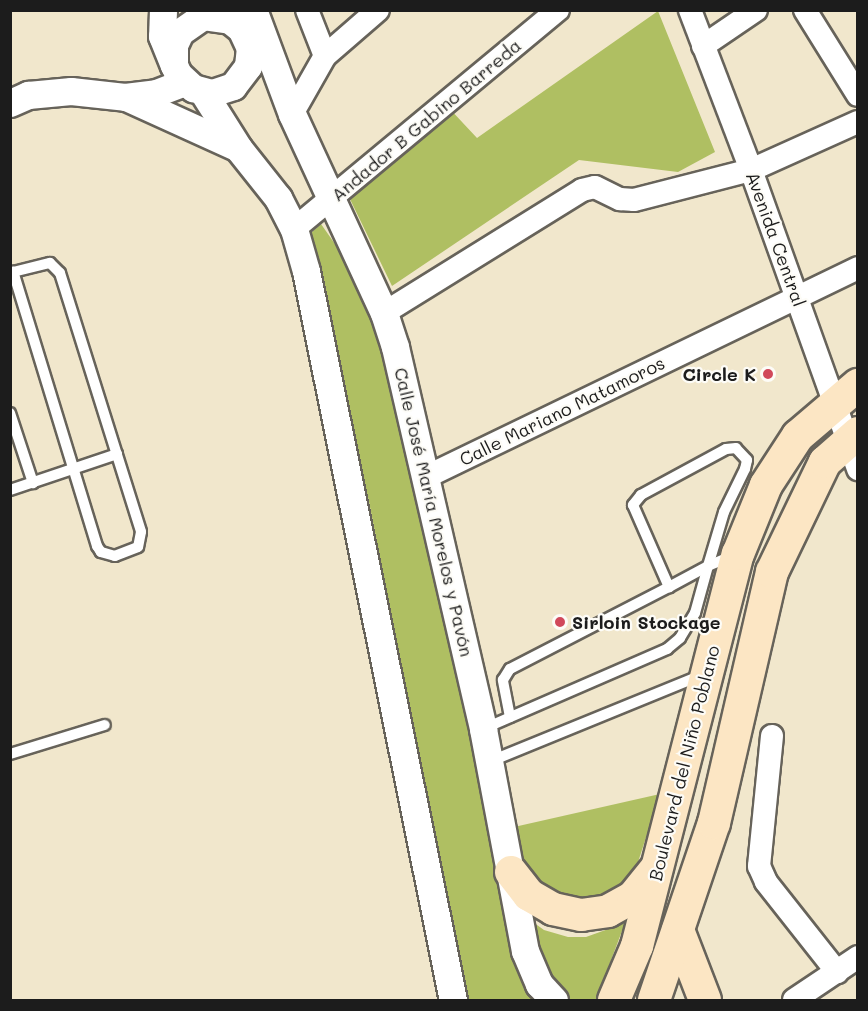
<!DOCTYPE html>
<html>
<head>
<meta charset="utf-8">
<style>
  body { margin:0 }
  #map { position:relative; width:868px; height:1011px; overflow:hidden; background:#f1e7cc; font-family:Mali,sans-serif }
  div>[style] { position:absolute }
  [style*='--x'] { left:calc(var(--x)*1px); top:calc(var(--y)*1px); width:calc(var(--w)*1px); rotate:calc(var(--a)*1deg) }
  .green>* { inset:0; background:#afbf62 }
  .roads { filter:drop-shadow(2px 0 #67635a) drop-shadow(-2px 0 #67635a) drop-shadow(0 2px #67635a) drop-shadow(0 -2px #67635a) }
  .service>* { height:10px; margin:-5px; padding:0 5px; transform-origin:5px; border-radius:5px; background:#fff }
  .minor>* { height:22px; margin:-11px; padding:0 11px; transform-origin:11px; border-radius:11px; background:#fff }
  .tertiary>* { height:27px; margin:-13.5px; padding:0 13.5px; transform-origin:13.5px; border-radius:13.5px; background:#fff }
  .secondary>* { height:32px; margin:-16px; padding:0 16px; transform-origin:16px; border-radius:16px; background:#fce6c4 }
  .dots>* { width:16px; height:16px; translate:-50% -50%; box-sizing:border-box; border:3px solid #fdfcf7; border-radius:50% }
  span { translate:-50% -50%; white-space:nowrap; text-align:center; line-height:1.15; -webkit-text-stroke:4.5px #fdfcf7; paint-order:stroke }
  .street-label { font-size:18px; color:#1c1c1c }
  .poi-label { font-size:18px; color:#1c1c1c; font-weight:700 }
  .right { translate:-100% -50%; text-align:right }
  .left { translate:0 -50%; text-align:left }
  .frame { position:absolute; inset:0; border:12px solid #1c1c1c; pointer-events:none }
</style>
</head>
<body>
<div id="map">
  <div class="green">
    <i style="clip-path:polygon(658px 11px,715px 152px,678px 172px,579px 160px,392px 286px,348px 195px,448px 107px,477px 138px)"></i>
    <i style="clip-path:polygon(321px 224px,356px 274px,373px 312px,468px 712px,511px 946px,517px 969px,534px 1000px,467px 1000px,369px 502px,311px 248px,312px 232px)"></i>
    <i style="clip-path:polygon(660px 794px,631px 884px,598px 908px,536px 886px,523px 862px,514px 827px)"></i>
    <i style="clip-path:polygon(530px 920px,544px 930px,568px 937px,586px 937px,625px 923px,596px 1000px,563px 1000px,546px 978px)"></i>
  </div>
  <div class="roads">
    <div class="service">
      <i style="--x:50;--y:263;--w:14;--a:45"></i>
      <i style="--x:60;--y:273;--w:271;--a:72.6"></i>
      <i style="--x:141;--y:532;--w:15;--a:101"></i>
      <i style="--x:138;--y:547;--w:25;--a:159"></i>
      <i style="--x:115;--y:556;--w:15;--a:-164"></i>
      <i style="--x:101;--y:552;--w:7;--a:-124"></i>
      <i style="--x:97;--y:546;--w:287;--a:-107"></i>
      <i style="--x:13;--y:272;--w:38;--a:-14"></i>
      <i style="--x:10;--y:413;--w:74;--a:71.8"></i>
      <i style="--x:10;--y:490;--w:113;--a:-18.6"></i>
      <i style="--x:510;--y:717;--w:38;--a:-101"></i>
      <i style="--x:503;--y:680;--w:13;--a:-58"></i>
      <i style="--x:510;--y:669;--w:179;--a:-27.3"></i>
      <i style="--x:483;--y:729;--w:201;--a:-23.5"></i>
      <i style="--x:667;--y:649;--w:17;--a:-40"></i>
      <i style="--x:680;--y:638;--w:29;--a:-59"></i>
      <i style="--x:695;--y:613;--w:49;--a:-74.5"></i>
      <i style="--x:708;--y:566;--w:56;--a:-73.5"></i>
      <i style="--x:724;--y:512;--w:48;--a:-64"></i>
      <i style="--x:745;--y:469;--w:9;--a:-77"></i>
      <i style="--x:747;--y:460;--w:16;--a:-133"></i>
      <i style="--x:736;--y:448;--w:10;--a:174"></i>
      <i style="--x:726;--y:449;--w:97;--a:151.6"></i>
      <i style="--x:641;--y:495;--w:13;--a:129"></i>
      <i style="--x:633;--y:505;--w:90;--a:66.3"></i>
      <i style="--x:669;--y:587;--w:44;--a:-28.3"></i>
      <i style="--x:708;--y:566;--w:26;--a:-23"></i>
      <i style="--x:10;--y:754;--w:99;--a:-17"></i>
      <i style="--x:491;--y:761;--w:228;--a:-22.2"></i>
    </div>
    <div class="minor">
      <i style="--x:307;--y:10;--w:49;--a:68.6"></i>
      <i style="--x:690;--y:10;--w:171;--a:69.1"></i>
      <i style="--x:751;--y:170;--w:318;--a:70.3"></i>
      <i style="--x:805;--y:10;--w:100;--a:58.1"></i>
      <i style="--x:703;--y:46;--w:64;--a:-34.2"></i>
      <i style="--x:292;--y:114;--w:67;--a:-60.4"></i>
      <i style="--x:325;--y:56;--w:70;--a:-41"></i>
      <i style="--x:294;--y:229;--w:343;--a:-39.7"></i>
      <i style="--x:384;--y:313;--w:233;--a:-31.8"></i>
      <i style="--x:582;--y:190;--w:13;--a:-13"></i>
      <i style="--x:595;--y:187;--w:28;--a:26"></i>
      <i style="--x:620;--y:199;--w:14;--a:4"></i>
      <i style="--x:634;--y:200;--w:121;--a:-14.4"></i>
      <i style="--x:751;--y:170;--w:117;--a:-24.2"></i>
      <i style="--x:428;--y:476;--w:478;--a:-25.8"></i>
      <i style="--x:772;--y:736;--w:131;--a:95.7"></i>
      <i style="--x:759;--y:866;--w:17;--a:66"></i>
      <i style="--x:766;--y:882;--w:115;--a:51.7"></i>
      <i style="--x:794;--y:1000;--w:77;--a:-33.9"></i>
    </div>
    <div class="tertiary">
      <i style="--x:163;--y:10;--w:26;--a:92"></i>
      <i style="--x:162;--y:36;--w:31;--a:68"></i>
      <i style="--x:174;--y:65;--w:10;--a:66"></i>
      <i style="--x:178;--y:74;--w:21;--a:43"></i>
      <i style="--x:193;--y:88;--w:20;--a:15"></i>
      <i style="--x:212;--y:93;--w:22;--a:-18"></i>
      <i style="--x:233;--y:86;--w:25;--a:-53"></i>
      <i style="--x:248;--y:66;--w:18;--a:-84"></i>
      <i style="--x:250;--y:48;--w:21;--a:-115"></i>
      <i style="--x:241;--y:29;--w:14;--a:-141"></i>
      <i style="--x:230;--y:20;--w:27;--a:-172"></i>
      <i style="--x:203;--y:16;--w:28;--a:145"></i>
      <i style="--x:180;--y:32;--w:14;--a:115"></i>
      <i style="--x:174;--y:45;--w:20;--a:90"></i>
      <i style="--x:254;--y:12;--w:109;--a:69.6"></i>
      <i style="--x:292;--y:114;--w:219;--a:65.2"></i>
      <i style="--x:384;--y:313;--w:36;--a:72"></i>
      <i style="--x:395;--y:347;--w:392;--a:77"></i>
      <i style="--x:483;--y:729;--w:226;--a:79.3"></i>
      <i style="--x:525;--y:951;--w:36;--a:67"></i>
      <i style="--x:539;--y:984;--w:22;--a:47"></i>
      <i style="--x:203;--y:92;--w:67;--a:57.7"></i>
      <i style="--x:239;--y:149;--w:63;--a:51.5"></i>
      <i style="--x:278;--y:198;--w:35;--a:63"></i>
      <i style="--x:294;--y:229;--w:44;--a:74.1"></i>
      <i style="--x:306;--y:271;--w:744;--a:78.6"></i>
      <i style="--x:126;--y:97;--w:121;--a:24.4"></i>
      <i style="--x:10;--y:103;--w:20;--a:-24"></i>
      <i style="--x:28;--y:95;--w:43;--a:-5.3"></i>
      <i style="--x:71;--y:91;--w:54;--a:6.3"></i>
      <i style="--x:125;--y:97;--w:31;--a:-7"></i>
      <i style="--x:156;--y:93;--w:31;--a:-21"></i>
    </div>
    <div class="secondary">
      <i style="--x:511;--y:872;--w:29;--a:52"></i>
      <i style="--x:529;--y:895;--w:28;--a:30"></i>
      <i style="--x:553;--y:909;--w:29;--a:12"></i>
      <i style="--x:581;--y:915;--w:27;--a:-8"></i>
      <i style="--x:608;--y:911;--w:29;--a:-29"></i>
      <i style="--x:633;--y:897;--w:35;--a:-51"></i>
      <i style="--x:678;--y:930;--w:75;--a:68.9"></i>
      <i style="--x:614;--y:1000;--w:59;--a:-66.9"></i>
      <i style="--x:637;--y:946;--w:405;--a:-75.6"></i>
      <i style="--x:738;--y:554;--w:74;--a:-67.9"></i>
      <i style="--x:766;--y:485;--w:59;--a:-56.9"></i>
      <i style="--x:798;--y:436;--w:79;--a:-40.4"></i>
      <i style="--x:654;--y:1000;--w:187;--a:-71.3"></i>
      <i style="--x:714;--y:823;--w:258;--a:-77"></i>
      <i style="--x:772;--y:572;--w:122;--a:-64.3"></i>
      <i style="--x:825;--y:462;--w:44;--a:-41.3"></i>
    </div>
  </div>
  <div class="dots">
    <i style="left:768px;top:374px;background:#d1495b"></i>
    <i style="left:560px;top:622px;background:#d1495b"></i>
  </div>
  <div class="street-label">
    <span style="left:426px;top:120px;rotate:-40deg">Andador B Gabino Barreda</span>
    <span style="left:776px;top:239px;rotate:70deg">Avenida Central</span>
    <span style="left:562px;top:411px;rotate:-26deg">Calle Mariano Matamoros</span>
    <span style="left:434px;top:512px;rotate:77deg">Calle José María Morelos y Pavón</span>
    <span style="left:684px;top:763px;rotate:-76deg">Boulevard del Niño Poblano</span>
  </div>
  <div class="poi-label">
    <span class="right" style="left:756px;top:374px">Circle K</span>
    <span class="left" style="left:572px;top:622px">Sirloin Stockage</span>
  </div>
  <div class="frame"></div>
</div>
</body>
</html>
